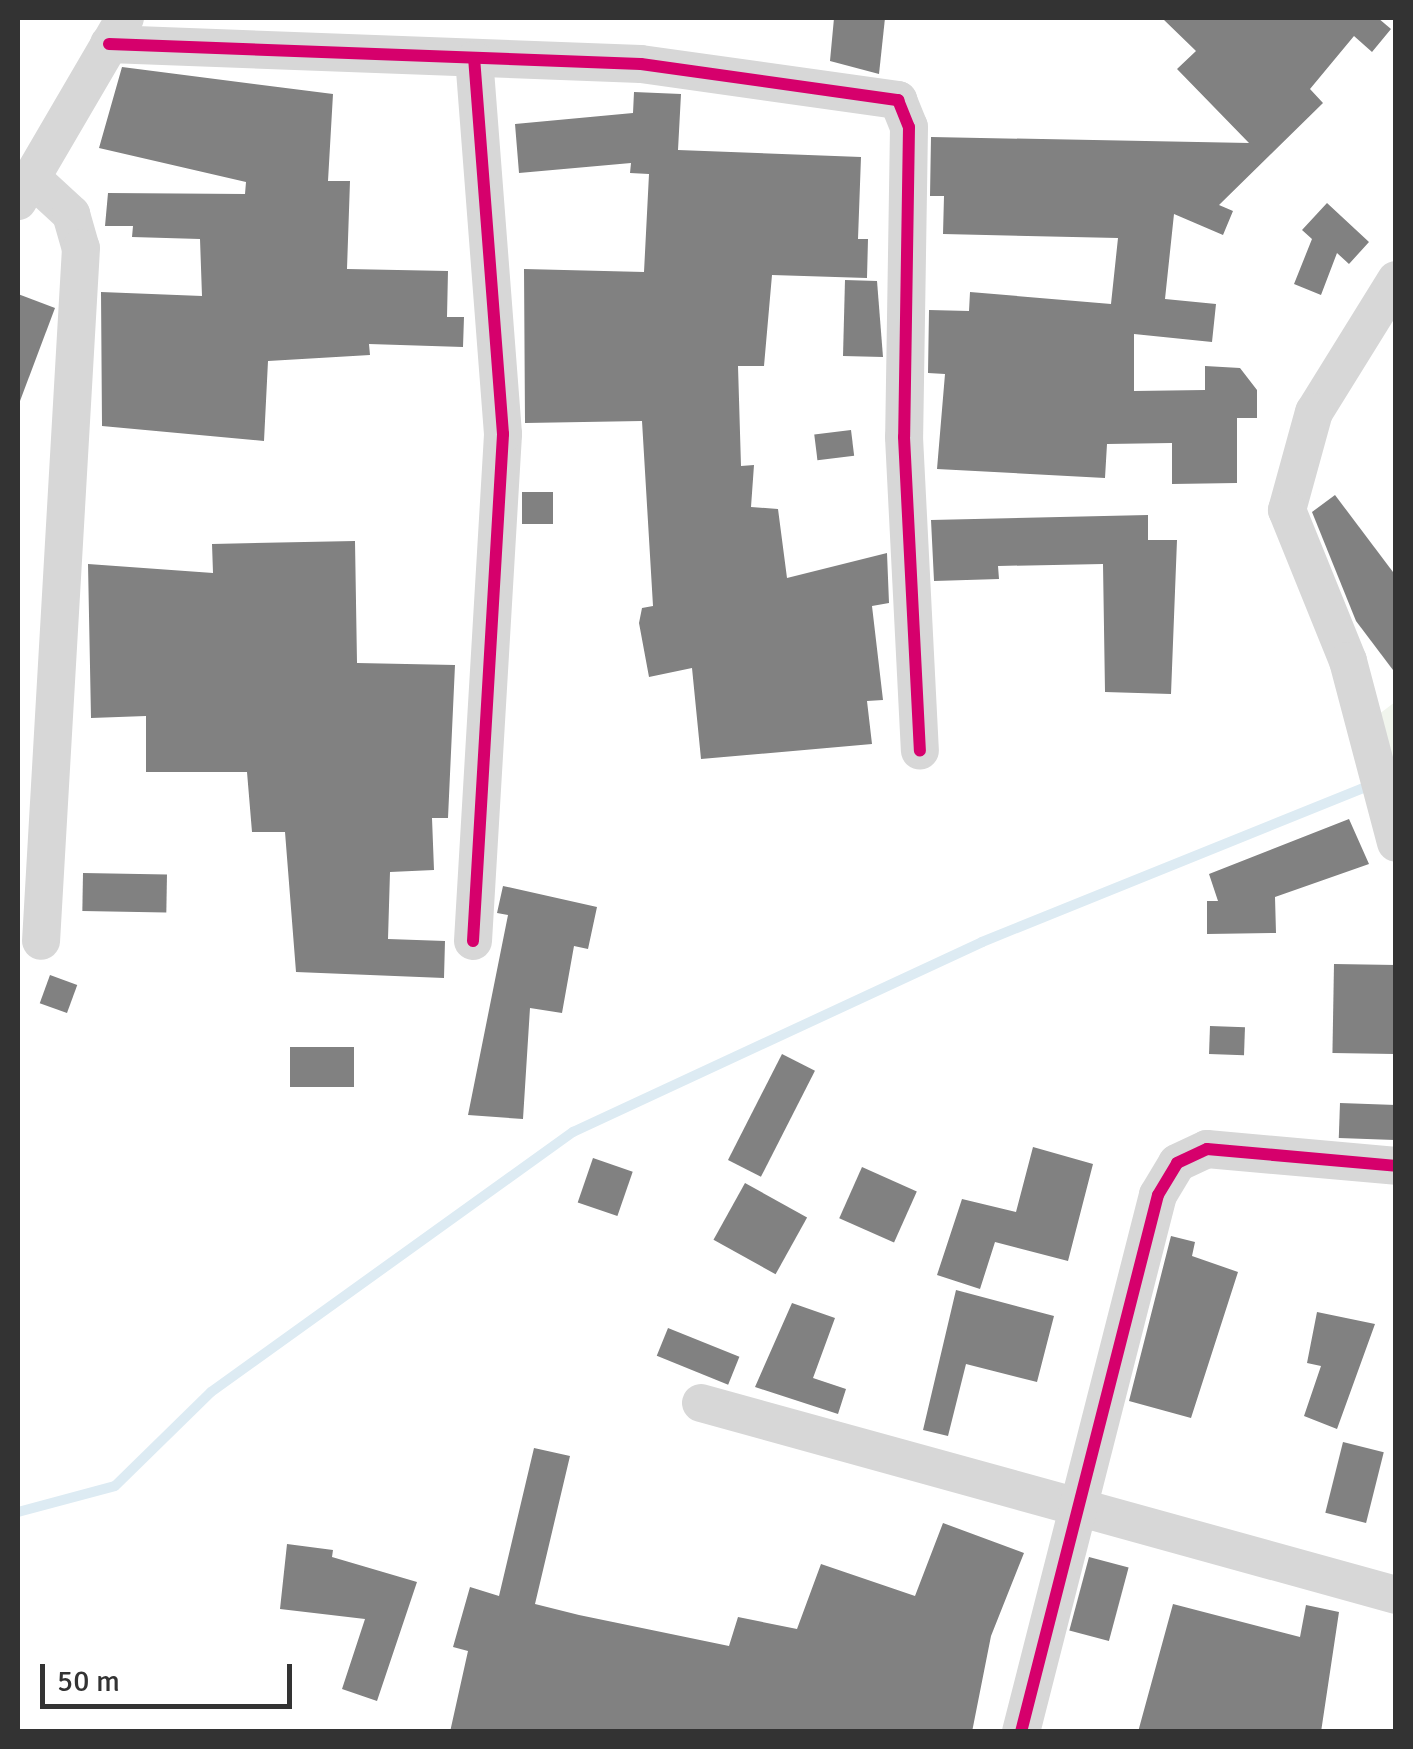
<!DOCTYPE html>
<html>
<head>
<meta charset="utf-8">
<style>
  body { margin:0 }
  #map { position:relative; width:1413px; height:1749px; overflow:hidden; background:#fff; font-family:Signika,sans-serif }
  div>[style] { position:absolute }
  [style*='--x'] { left:calc(var(--x)*1px); top:calc(var(--y)*1px); width:calc(var(--w)*1px); rotate:calc(var(--a)*1deg) }
  .green>* { inset:0; background:#f1f5ed }
  .stream>* { height:10px; margin:-5px; padding:0 5px; transform-origin:5px; border-radius:5px; background:#ddebf3 }
  .building>* { inset:0; background:#818181; transform-origin:0 0 }
  .minor>* { height:38px; margin:-19px; padding:0 19px; transform-origin:19px; border-radius:19px; background:#d7d7d7 }
  .cycleway>* { height:12px; margin:-6px; padding:0 6px; transform-origin:6px; border-radius:6px; background:#d6006c }
  span { translate:-50% -50%; white-space:nowrap; text-align:center; line-height:1.15; -webkit-text-stroke:10px #fff; paint-order:stroke }
  .frame { position:absolute; inset:0; border:20px solid #333; pointer-events:none }
  .scale { position:absolute; left:40px; top:1664px; width:252px; height:45px; box-sizing:border-box; border:5px solid #333; border-top:0; padding-left:12px; font-size:30px; line-height:35px; white-space:nowrap; color:#333; -webkit-text-stroke:8px #fff; paint-order:stroke }
</style>
</head>
<body>
<div id="map">
  <div class="green">
    <i style="clip-path:polygon(1395px 702px,1395px 833px,1350px 736px)"></i>
  </div>
  <div class="stream">
    <i style="--x:18;--y:1512;--w:100;--a:-15"></i>
    <i style="--x:115;--y:1486;--w:134;--a:-44.4"></i>
    <i style="--x:211;--y:1392;--w:446;--a:-35.7"></i>
    <i style="--x:573;--y:1132;--w:451;--a:-24.9"></i>
    <i style="--x:982;--y:942;--w:423;--a:-22"></i>
  </div>
  <div class="building">
    <i style="clip-path:polygon(834px 18px,885px 18px,879px 74px,830px 61px)"></i>
    <i style="clip-path:polygon(1162px 18px,1378px 18px,1391px 29px,1372px 52px,1354px 36px,1310px 89px,1323px 103px,1219px 205px,1233px 211px,1223px 235px,1174px 214px,1165px 299px,1216px 304px,1212px 342px,1134px 334px,1134px 391px,1205px 390px,1205px 366px,1240px 368px,1257px 390px,1257px 418px,1237px 418px,1237px 483px,1172px 484px,1172px 443px,1107px 444px,1105px 478px,937px 469px,945px 374px,928px 373px,929px 310px,969px 311px,970px 292px,1111px 304px,1118px 238px,943px 234px,944px 196px,930px 196px,931px 137px,1249px 143px,1177px 69px,1196px 51px)"></i>
    <i style="clip-path:polygon(122px 67px,333px 94px,328px 181px,350px 181px,347px 269px,448px 271px,447px 317px,464px 317px,463px 347px,369px 344px,370px 355px,268px 361px,264px 441px,102px 426px,101px 292px,202px 296px,200px 239px,132px 237px,133px 226px,105px 226px,108px 193px,245px 194px,246px 182px,99px 148px)"></i>
    <i style="clip-path:polygon(634px 92px,681px 94px,678px 150px,861px 157px,858px 239px,868px 239px,867px 278px,772px 275px,764px 366px,738px 366px,741px 466px,754px 465px,751px 507px,778px 509px,787px 578px,887px 553px,889px 603px,872px 606px,883px 700px,867px 701px,872px 744px,701px 759px,692px 668px,649px 677px,639px 623px,642px 608px,653px 606px,642px 421px,525px 423px,524px 269px,644px 272px,649px 174px,630px 173px,631px 163px,519px 173px,515px 124px,633px 113px)"></i>
    <i style="clip-path:polygon(1327px 203px,1369px 242px,1349px 264px,1337px 253px,1321px 295px,1294px 284px,1312px 239px,1302px 230px)"></i>
    <i style="clip-path:polygon(845px 280px,877px 281px,883px 357px,843px 356px)"></i>
    <i style="clip-path:polygon(18px 294px,55px 308px,20px 401px,18px 401px)"></i>
    <i style="left:851px;top:430px;width:26px;height:37px;rotate:83deg"></i>
    <i style="left:522px;top:492px;width:31px;height:32px"></i>
    <i style="clip-path:polygon(1335px 495px,1396px 576px,1396px 674px,1356px 621px,1312px 512px)"></i>
    <i style="clip-path:polygon(1148px 515px,1148px 540px,1177px 540px,1171px 694px,1105px 692px,1103px 564px,998px 566px,999px 579px,934px 581px,931px 520px)"></i>
    <i style="clip-path:polygon(355px 541px,357px 663px,455px 665px,448px 818px,432px 818px,434px 870px,390px 872px,388px 939px,445px 941px,444px 978px,296px 972px,285px 832px,252px 832px,247px 772px,146px 772px,146px 716px,91px 718px,88px 564px,213px 573px,212px 544px)"></i>
    <i style="clip-path:polygon(1349px 819px,1369px 864px,1275px 897px,1276px 933px,1207px 934px,1207px 901px,1218px 901px,1209px 874px)"></i>
    <i style="left:83px;top:873px;width:84px;height:38px;rotate:1deg"></i>
    <i style="clip-path:polygon(503px 886px,597px 907px,588px 949px,574px 946px,562px 1013px,530px 1008px,523px 1119px,468px 1115px,508px 915px,497px 913px)"></i>
    <i style="left:1334px;top:964px;width:62px;height:89px;rotate:1deg"></i>
    <i style="left:50px;top:975px;width:29px;height:30px;rotate:20deg"></i>
    <i style="left:1210px;top:1026px;width:35px;height:28px;rotate:2deg"></i>
    <i style="left:290px;top:1047px;width:64px;height:40px"></i>
    <i style="left:782px;top:1054px;width:37px;height:119px;rotate:27deg"></i>
    <i style="left:1340px;top:1103px;width:56px;height:35px;rotate:2deg"></i>
    <i style="clip-path:polygon(1033px 1147px,1093px 1164px,1068px 1261px,995px 1242px,980px 1289px,937px 1275px,962px 1199px,1016px 1212px)"></i>
    <i style="left:593px;top:1158px;width:42px;height:47px;rotate:19deg"></i>
    <i style="left:862px;top:1167px;width:60px;height:56px;rotate:24deg"></i>
    <i style="left:745px;top:1183px;width:71px;height:65px;rotate:29deg"></i>
    <i style="clip-path:polygon(1171px 1236px,1195px 1242px,1192px 1256px,1238px 1272px,1191px 1418px,1129px 1401px)"></i>
    <i style="clip-path:polygon(956px 1290px,1054px 1316px,1037px 1382px,966px 1364px,948px 1436px,923px 1430px)"></i>
    <i style="clip-path:polygon(792px 1303px,835px 1318px,813px 1378px,846px 1389px,838px 1414px,755px 1387px)"></i>
    <i style="clip-path:polygon(1317px 1312px,1375px 1324px,1337px 1429px,1304px 1416px,1321px 1366px,1307px 1363px)"></i>
    <i style="left:668px;top:1328px;width:77px;height:30px;rotate:22deg"></i>
    <i style="left:1343px;top:1442px;width:42px;height:73px;rotate:14deg"></i>
    <i style="clip-path:polygon(534px 1448px,570px 1456px,535px 1604px,579px 1615px,729px 1646px,738px 1617px,797px 1629px,821px 1564px,915px 1596px,943px 1523px,1024px 1553px,991px 1636px,972px 1732px,450px 1732px,468px 1651px,453px 1647px,470px 1587px,499px 1596px)"></i>
    <i style="clip-path:polygon(287px 1544px,333px 1550px,332px 1557px,417px 1582px,377px 1701px,342px 1689px,365px 1619px,280px 1609px)"></i>
    <i style="left:1089px;top:1557px;width:41px;height:76px;rotate:15deg"></i>
    <i style="clip-path:polygon(1173px 1604px,1300px 1637px,1306px 1605px,1339px 1612px,1321px 1732px,1138px 1732px)"></i>
  </div>
  <div class="minor">
    <i style="--x:109;--y:44;--w:532;--a:2.15"></i>
    <i style="--x:641;--y:64;--w:260;--a:8"></i>
    <i style="--x:898;--y:100;--w:29;--a:68"></i>
    <i style="--x:909;--y:127;--w:310;--a:90.9"></i>
    <i style="--x:904;--y:437;--w:314;--a:87.1"></i>
    <i style="--x:33;--y:179;--w:52;--a:42.6"></i>
    <i style="--x:71;--y:214;--w:35;--a:74"></i>
    <i style="--x:81;--y:248;--w:694;--a:93.3"></i>
    <i style="--x:18;--y:201;--w:212;--a:-59.7"></i>
    <i style="--x:1396;--y:280;--w:155;--a:121.8"></i>
    <i style="--x:1314;--y:412;--w:102;--a:105.4"></i>
    <i style="--x:1287;--y:510;--w:163;--a:68"></i>
    <i style="--x:1348;--y:661;--w:188;--a:75.2"></i>
    <i style="--x:473;--y:941;--w:508;--a:-86.61"></i>
    <i style="--x:503;--y:434;--w:375;--a:-94.4"></i>
    <i style="--x:701;--y:1403;--w:721;--a:15.44"></i>
    <i style="--x:1021;--y:1732;--w:554;--a:-75.69"></i>
    <i style="--x:1158;--y:1195;--w:37;--a:-59"></i>
    <i style="--x:1177;--y:1163;--w:33;--a:-25"></i>
    <i style="--x:1207;--y:1149;--w:190;--a:5.1"></i>
  </div>
  <div class="cycleway">
    <i style="--x:109;--y:44;--w:532;--a:2.15"></i>
    <i style="--x:641;--y:64;--w:260;--a:8"></i>
    <i style="--x:898;--y:100;--w:29;--a:68"></i>
    <i style="--x:909;--y:127;--w:310;--a:90.9"></i>
    <i style="--x:904;--y:437;--w:314;--a:87.1"></i>
    <i style="--x:473;--y:941;--w:508;--a:-86.61"></i>
    <i style="--x:503;--y:434;--w:375;--a:-94.4"></i>
    <i style="--x:1021;--y:1732;--w:554;--a:-75.69"></i>
    <i style="--x:1158;--y:1195;--w:37;--a:-59"></i>
    <i style="--x:1177;--y:1163;--w:33;--a:-25"></i>
    <i style="--x:1207;--y:1149;--w:190;--a:5.1"></i>
  </div>
  <div class="frame"></div>
  <div class="scale">50 m</div>
</div>
</body>
</html>
